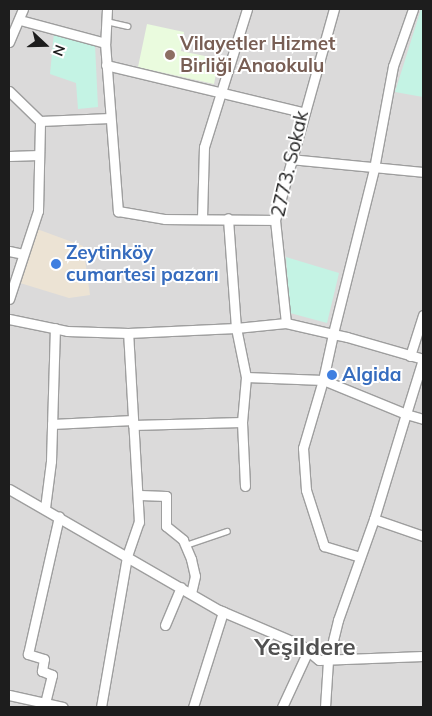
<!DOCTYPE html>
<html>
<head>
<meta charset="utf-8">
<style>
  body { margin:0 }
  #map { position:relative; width:432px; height:716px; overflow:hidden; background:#eaede3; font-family:Mulish,sans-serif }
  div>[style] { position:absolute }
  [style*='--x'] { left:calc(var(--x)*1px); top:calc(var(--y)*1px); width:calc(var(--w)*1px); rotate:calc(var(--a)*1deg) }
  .residential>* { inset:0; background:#dbdada; transform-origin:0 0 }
  .commercial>* { inset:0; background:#ece3d4 }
  .education>* { inset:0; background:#eafbde }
  .park>* { inset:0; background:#c4f3e4 }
  .roads { filter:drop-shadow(1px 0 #9e9e9e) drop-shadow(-1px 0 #9e9e9e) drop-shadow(0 1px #9e9e9e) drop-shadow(0 -1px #9e9e9e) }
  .lane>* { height:4.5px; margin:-2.25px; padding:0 2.25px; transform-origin:2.25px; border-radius:2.25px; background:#fff }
  .street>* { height:9px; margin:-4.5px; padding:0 4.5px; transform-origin:4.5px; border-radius:4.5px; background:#fff }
  .dots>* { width:14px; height:14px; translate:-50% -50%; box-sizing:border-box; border:2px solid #fff; border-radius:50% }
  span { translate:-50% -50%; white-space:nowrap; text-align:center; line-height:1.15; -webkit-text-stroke:4px #fff; paint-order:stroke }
  .education-label { font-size:19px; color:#785e54; font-weight:700 }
  .left { translate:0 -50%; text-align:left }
  .street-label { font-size:19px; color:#1d1d1d }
  .shop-label { font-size:19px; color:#366cbe; font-weight:700 }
  .district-label { font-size:24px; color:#505050; font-weight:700 }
  .frame { position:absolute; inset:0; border:10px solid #1d1d1d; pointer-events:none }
  .north { position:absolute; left:20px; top:20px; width:50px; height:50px; -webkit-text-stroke:4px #fff; paint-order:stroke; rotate:111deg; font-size:14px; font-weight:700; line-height:20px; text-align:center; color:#1d1d1d }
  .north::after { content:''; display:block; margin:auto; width:18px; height:22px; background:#1d1d1d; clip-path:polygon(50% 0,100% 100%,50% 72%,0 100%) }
</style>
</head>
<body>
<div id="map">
  <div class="residential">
    <i style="left:9px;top:9px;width:414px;height:698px"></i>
  </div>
  <div class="commercial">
    <i style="clip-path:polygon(37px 229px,83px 246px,90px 295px,69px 298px,20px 283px)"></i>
  </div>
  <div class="education">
    <i style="clip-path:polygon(147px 24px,184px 32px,181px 51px,219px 59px,214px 84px,138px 67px)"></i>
  </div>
  <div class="park">
    <i style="clip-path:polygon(421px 9px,423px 9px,423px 97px,395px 92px)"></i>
    <i style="clip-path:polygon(54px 32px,95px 45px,98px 107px,78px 109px,76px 83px,50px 74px)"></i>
    <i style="clip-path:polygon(286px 257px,339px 273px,327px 323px,290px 313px)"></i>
  </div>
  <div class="roads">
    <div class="lane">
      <i style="--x:106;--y:21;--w:22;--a:13"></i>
      <i style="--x:186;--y:545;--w:43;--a:-18.9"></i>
    </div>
    <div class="street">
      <i style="--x:107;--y:9;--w:34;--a:93"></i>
      <i style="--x:105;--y:43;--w:169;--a:85.6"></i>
      <i style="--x:118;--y:211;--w:48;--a:9.7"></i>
      <i style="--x:165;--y:219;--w:110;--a:0.5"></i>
      <i style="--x:413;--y:9;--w:60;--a:109.3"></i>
      <i style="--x:393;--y:66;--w:105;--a:100.5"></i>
      <i style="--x:374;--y:169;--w:170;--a:104"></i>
      <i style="--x:333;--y:334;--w:47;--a:102.3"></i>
      <i style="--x:323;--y:380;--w:77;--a:-177.8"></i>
      <i style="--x:246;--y:377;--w:50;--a:-101.5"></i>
      <i style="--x:236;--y:328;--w:50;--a:-5.7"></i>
      <i style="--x:286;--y:323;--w:48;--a:13.2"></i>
      <i style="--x:333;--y:334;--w:14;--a:12"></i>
      <i style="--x:347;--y:337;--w:79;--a:16.1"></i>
      <i style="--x:20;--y:20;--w:88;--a:15.1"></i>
      <i style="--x:9;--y:42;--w:36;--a:-67"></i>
      <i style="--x:106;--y:65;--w:202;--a:13.5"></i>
      <i style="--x:9;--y:91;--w:43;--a:44.1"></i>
      <i style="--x:40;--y:121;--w:70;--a:-2.5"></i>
      <i style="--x:9;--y:156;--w:30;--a:-2"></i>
      <i style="--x:289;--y:159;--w:135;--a:5.5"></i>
      <i style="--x:202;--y:218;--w:71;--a:-88.4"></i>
      <i style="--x:204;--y:147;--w:145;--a:-72.7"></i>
      <i style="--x:9;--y:251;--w:14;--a:12"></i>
      <i style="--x:9;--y:299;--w:93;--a:-71.8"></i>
      <i style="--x:38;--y:211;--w:90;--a:-88.7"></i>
      <i style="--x:9;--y:319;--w:59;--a:11.7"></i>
      <i style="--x:67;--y:331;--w:61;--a:1.9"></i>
      <i style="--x:128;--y:333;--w:108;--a:-2.7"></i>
      <i style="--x:236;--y:328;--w:110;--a:-94.2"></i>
      <i style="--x:286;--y:323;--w:104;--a:-96.1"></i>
      <i style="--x:275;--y:220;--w:219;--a:-74.4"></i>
      <i style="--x:410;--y:356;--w:43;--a:-72.4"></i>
      <i style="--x:423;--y:359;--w:58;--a:107.2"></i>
      <i style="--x:406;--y:414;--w:18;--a:16"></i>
      <i style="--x:52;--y:424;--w:81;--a:-2.8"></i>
      <i style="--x:133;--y:425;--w:109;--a:-1.6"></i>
      <i style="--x:245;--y:486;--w:64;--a:-92.7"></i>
      <i style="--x:242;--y:422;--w:45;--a:-84.9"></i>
      <i style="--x:9;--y:489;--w:242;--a:30"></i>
      <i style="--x:219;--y:610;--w:89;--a:23.1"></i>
      <i style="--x:301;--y:645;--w:23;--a:40"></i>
      <i style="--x:319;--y:660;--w:104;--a:-2.2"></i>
      <i style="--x:140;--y:495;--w:26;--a:2"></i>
      <i style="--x:166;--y:496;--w:30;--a:90"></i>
      <i style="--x:166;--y:526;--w:22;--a:39"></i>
      <i style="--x:183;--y:540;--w:21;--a:67"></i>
      <i style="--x:191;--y:559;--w:17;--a:77"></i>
      <i style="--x:195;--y:576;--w:17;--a:103"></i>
      <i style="--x:45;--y:508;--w:47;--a:-82.7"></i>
      <i style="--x:51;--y:461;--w:133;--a:-88.3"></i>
      <i style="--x:374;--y:519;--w:52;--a:19.1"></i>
      <i style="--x:165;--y:625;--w:41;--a:-67.2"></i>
      <i style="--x:9;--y:695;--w:55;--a:12.5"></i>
      <i style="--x:45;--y:703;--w:29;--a:-76"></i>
      <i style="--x:52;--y:675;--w:11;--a:-158"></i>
      <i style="--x:42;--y:671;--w:12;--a:-81"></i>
      <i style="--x:44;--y:659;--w:17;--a:-163"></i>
      <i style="--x:28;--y:654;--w:141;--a:-77.3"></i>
      <i style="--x:101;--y:707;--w:153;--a:-80.2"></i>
      <i style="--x:127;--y:556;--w:36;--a:-71"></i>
      <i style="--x:139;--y:522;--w:189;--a:-93.3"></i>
      <i style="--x:193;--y:707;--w:100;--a:-72.5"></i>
      <i style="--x:282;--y:707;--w:60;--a:-65.2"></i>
      <i style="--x:325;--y:707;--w:46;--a:-86.3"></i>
      <i style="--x:328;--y:661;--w:42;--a:-76.3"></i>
      <i style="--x:338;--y:620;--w:107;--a:-70.4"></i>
      <i style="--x:374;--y:519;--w:110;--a:-73.1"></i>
      <i style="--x:406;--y:414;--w:90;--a:-157.7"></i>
      <i style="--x:323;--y:380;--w:71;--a:106.4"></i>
      <i style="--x:303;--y:448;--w:42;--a:85.9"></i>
      <i style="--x:306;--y:490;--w:59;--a:72.2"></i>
      <i style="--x:324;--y:546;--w:37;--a:17"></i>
    </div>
  </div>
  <div class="dots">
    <i style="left:170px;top:55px;background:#8d6e63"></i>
    <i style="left:56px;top:264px;background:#3f7fe0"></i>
    <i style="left:332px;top:375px;background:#3f7fe0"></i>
  </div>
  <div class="education-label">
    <span class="left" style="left:180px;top:55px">Vilayetler Hizmet<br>Birliği Anaokulu</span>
  </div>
  <div class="street-label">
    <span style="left:290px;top:164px;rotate:-77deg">2773. Sokak</span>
  </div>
  <div class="shop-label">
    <span class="left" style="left:66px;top:264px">Zeytinköy<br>cumartesi pazarı</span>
    <span class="left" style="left:342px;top:375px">Algida</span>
  </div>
  <div class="district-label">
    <span style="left:305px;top:647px">Yeşildere</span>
  </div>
  <div class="frame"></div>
  <div class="north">N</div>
</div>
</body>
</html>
